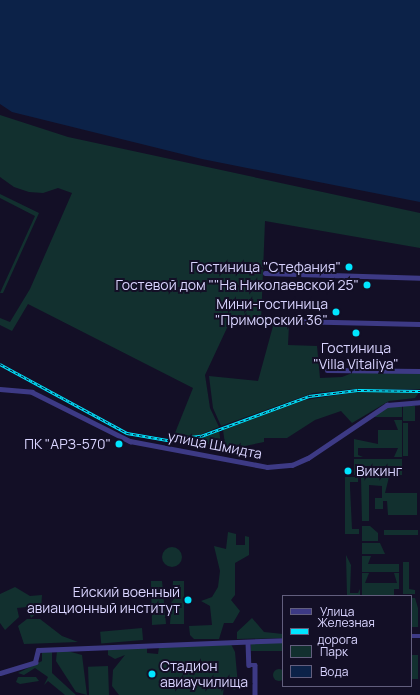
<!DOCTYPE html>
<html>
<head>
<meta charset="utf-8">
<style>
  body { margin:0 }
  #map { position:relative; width:420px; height:695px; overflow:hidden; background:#130f26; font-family:Manrope,sans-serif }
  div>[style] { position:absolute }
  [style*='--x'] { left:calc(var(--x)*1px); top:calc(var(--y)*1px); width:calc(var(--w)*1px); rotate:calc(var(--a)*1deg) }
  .green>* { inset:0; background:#12302f; transform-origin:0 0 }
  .round { border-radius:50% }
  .water>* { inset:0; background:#0c2248 }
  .minor>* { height:4.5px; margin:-2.25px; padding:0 2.25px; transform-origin:2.25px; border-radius:2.25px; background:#3d3a85 }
  .rail>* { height:2.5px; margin-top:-1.25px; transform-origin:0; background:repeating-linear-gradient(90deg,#130f26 0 3px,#00e5ff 0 6px); box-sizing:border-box; border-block:1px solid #00e5ff }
  .dots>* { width:11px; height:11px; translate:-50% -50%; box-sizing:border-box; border:2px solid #130f26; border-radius:50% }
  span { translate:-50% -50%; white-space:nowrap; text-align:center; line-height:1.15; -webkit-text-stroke:4px #130f26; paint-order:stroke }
  .poi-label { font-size:14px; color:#d9d4ff }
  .right { translate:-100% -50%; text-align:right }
  .left { translate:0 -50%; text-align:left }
  .street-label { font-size:14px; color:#d9d4ff }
  .legend { position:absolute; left:282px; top:595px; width:130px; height:92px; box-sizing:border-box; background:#130f26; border:1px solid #625e7d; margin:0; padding:5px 7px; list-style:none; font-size:12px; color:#d9d4ff }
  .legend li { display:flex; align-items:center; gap:8px; height:20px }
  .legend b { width:20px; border:1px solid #625e7d }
</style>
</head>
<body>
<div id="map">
  <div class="green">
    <i style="clip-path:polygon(0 115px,68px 137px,420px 213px,420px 248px,265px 221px,261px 322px,289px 324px,288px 345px,317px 346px,320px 378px,342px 377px,355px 372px,420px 373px,420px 389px,354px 389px,313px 393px,221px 426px,213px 408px,209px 376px,258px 381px,273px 326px,233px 315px,205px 375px,210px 408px,219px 427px,197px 436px,173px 438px,193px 388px,28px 304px,12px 331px,0 325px,0 318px,10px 322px,30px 289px,72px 193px,58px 188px,43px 193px,29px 192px,14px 187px,0 177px)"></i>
    <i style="clip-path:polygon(0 194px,39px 213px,3px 293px,0 293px,35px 216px,0 198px)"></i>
    <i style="clip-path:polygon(420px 391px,415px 398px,389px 401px,352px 423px,341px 411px,315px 420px,287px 438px,264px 438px,264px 442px,240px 447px,240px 458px,226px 451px,223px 430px,298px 401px,357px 392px)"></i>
    <i style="clip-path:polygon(390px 406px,402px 406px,402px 417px,372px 417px)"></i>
    <i style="left:403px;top:406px;width:12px;height:15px"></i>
    <i style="clip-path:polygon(394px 420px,402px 420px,402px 457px,394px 457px,398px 448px,358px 448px,358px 455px,363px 457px,354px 457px,354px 439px,378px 444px,378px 430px,398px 430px)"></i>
    <i style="left:403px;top:423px;width:5px;height:33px"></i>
    <i style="clip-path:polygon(219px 430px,222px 453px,196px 439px,204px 437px)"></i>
    <i style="clip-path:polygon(354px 459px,402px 459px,402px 475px,395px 475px,398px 466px,358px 466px,358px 473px,362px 475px,354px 475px)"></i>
    <i style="clip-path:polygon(345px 477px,358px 477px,358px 482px,350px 482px,350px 487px,352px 529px,359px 529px,359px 534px,345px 534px)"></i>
    <i style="clip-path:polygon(361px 477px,389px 477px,385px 493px,417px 493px,417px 515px,388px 515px,387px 501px,383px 501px,383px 509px,375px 509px,375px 498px,382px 498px,382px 486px,369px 485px,369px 521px,362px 521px)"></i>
    <i style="clip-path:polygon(362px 526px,370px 526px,378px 533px,378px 541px,362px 541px)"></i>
    <i style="left:418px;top:530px;width:5px;height:34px;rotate:90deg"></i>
    <i style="clip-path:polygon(228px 532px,236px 534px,236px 545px,245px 545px,245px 536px,249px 537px,249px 555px,235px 563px,235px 595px,231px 600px,240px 611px,233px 623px,224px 623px,219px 639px,194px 639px,190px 635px,189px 626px,212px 625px,210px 606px,201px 601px,212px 597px,218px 587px,220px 571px,214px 546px,226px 549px)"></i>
    <i style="clip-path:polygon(362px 543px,380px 543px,385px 554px,362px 554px)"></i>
    <i class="round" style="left:162px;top:547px;width:20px;height:20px"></i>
    <i style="clip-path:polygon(346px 555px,351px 565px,350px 593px,358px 593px,360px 589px,360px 595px,347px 595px)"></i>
    <i style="clip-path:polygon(362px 556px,371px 556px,368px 564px,399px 564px,399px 572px,362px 572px)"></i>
    <i style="clip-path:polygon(403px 562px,409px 562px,409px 589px,415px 590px,415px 594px,403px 594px)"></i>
    <i style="clip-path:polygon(362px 573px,369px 573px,365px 583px,397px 583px,394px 573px,399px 573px,399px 589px,394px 589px,394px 596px,362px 596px)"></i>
    <i style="clip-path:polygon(151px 581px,162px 581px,166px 624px,152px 625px)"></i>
    <i style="clip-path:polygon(173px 581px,184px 581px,184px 624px,170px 624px)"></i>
    <i style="clip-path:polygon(15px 587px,30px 596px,42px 595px,41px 610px,31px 618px,27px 607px,17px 608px,19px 617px,5px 630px,0 623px,0 594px)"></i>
    <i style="clip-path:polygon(411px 598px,415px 598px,418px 608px,418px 627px,411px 627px)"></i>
    <i style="clip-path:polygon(252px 618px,264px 632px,283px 634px,283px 638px,237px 639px,237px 632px)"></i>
    <i style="clip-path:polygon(27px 619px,40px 619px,62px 636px,78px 642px,24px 644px,18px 626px)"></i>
    <i style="left:142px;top:628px;width:12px;height:42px;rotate:85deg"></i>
    <i style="left:283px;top:643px;width:8px;height:32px;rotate:90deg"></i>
    <i style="clip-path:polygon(231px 644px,235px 652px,238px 685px,235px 690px,224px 686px,223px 695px,119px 695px,112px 686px,113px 670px,125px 655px,115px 659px,108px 655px,108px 649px,147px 647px,147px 653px,158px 654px,159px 647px)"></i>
    <i style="clip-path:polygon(64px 650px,82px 655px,87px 695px,76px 692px,56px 661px,57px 651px)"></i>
    <i style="clip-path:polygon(42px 652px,52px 652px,52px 673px,76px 695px,65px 695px,48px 681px,44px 685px,48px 677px,35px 668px,24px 675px,18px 673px,42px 661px)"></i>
    <i style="left:411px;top:655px;width:7px;height:24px"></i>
    <i style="left:108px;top:666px;width:29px;height:20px;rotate:88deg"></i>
    <i class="round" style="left:273px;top:669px;width:12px;height:12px"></i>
    <i style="clip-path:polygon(18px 677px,36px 677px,39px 681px,20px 684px,16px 682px)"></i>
  </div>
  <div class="water">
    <i style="clip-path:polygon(0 0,420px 0,420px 202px,202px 159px,12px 112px,0 104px)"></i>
  </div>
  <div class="minor">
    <i style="--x:265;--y:273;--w:155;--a:1.8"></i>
    <i style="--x:290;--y:321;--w:130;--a:1.3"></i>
    <i style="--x:327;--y:370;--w:93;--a:0.6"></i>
    <i style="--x:0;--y:389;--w:32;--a:5"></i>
    <i style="--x:32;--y:392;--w:110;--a:26.6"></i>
    <i style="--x:130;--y:441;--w:139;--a:10.7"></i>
    <i style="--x:267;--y:467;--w:25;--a:-5"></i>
    <i style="--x:292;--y:465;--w:17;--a:-24"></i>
    <i style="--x:308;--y:458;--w:95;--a:-33.9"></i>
    <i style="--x:387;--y:405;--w:33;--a:-5"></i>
    <i style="--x:411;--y:636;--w:9;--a:0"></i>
    <i style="--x:248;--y:642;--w:23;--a:88"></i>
    <i style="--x:249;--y:665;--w:6;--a:0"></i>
    <i style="--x:255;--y:665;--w:30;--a:90"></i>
    <i style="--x:0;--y:673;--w:37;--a:-17"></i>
    <i style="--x:35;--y:662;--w:12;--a:-76"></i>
    <i style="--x:38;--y:650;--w:245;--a:-2.3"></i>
  </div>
  <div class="rail">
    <i style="--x:0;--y:364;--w:145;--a:28.5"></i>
    <i style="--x:127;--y:433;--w:41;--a:9.9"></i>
    <i style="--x:167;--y:440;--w:34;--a:-7"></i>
    <i style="--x:201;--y:436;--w:115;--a:-20.3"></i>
    <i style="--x:309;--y:396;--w:49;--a:-7"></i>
    <i style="--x:358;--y:390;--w:62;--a:0.9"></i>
  </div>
  <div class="dots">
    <i style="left:349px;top:267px;background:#00e5ff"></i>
    <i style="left:367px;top:285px;background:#00e5ff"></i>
    <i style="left:336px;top:312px;background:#00e5ff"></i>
    <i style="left:356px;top:333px;background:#00e5ff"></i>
    <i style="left:119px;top:444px;background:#00e5ff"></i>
    <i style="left:348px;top:471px;background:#00e5ff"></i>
    <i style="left:188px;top:600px;background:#00e5ff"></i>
    <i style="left:152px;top:674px;background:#00e5ff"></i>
  </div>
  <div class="poi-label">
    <span class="right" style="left:341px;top:267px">Гостиница "Стефания"</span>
    <span class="right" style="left:359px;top:285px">Гостевой дом ""На Николаевской 25"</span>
    <span class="right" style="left:328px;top:312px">Мини-гостиница<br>"Приморский 36"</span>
    <span style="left:356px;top:356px">Гостиница<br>"Villa Vitaliya"</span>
    <span class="right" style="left:111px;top:444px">ПК "АРЗ-570"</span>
    <span class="left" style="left:356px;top:471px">Викинг</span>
    <span class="right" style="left:180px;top:600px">Ейский военный<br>авиационный институт</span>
    <span class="left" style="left:160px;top:674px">Стадион<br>авиаучилища</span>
  </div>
  <div class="street-label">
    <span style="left:215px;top:445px;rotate:11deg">улица Шмидта</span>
  </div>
  <ul class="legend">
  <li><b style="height:5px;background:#3d3a85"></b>Улица</li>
  <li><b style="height:5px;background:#00e5ff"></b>Железная дорога</li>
  <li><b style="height:11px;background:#12302f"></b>Парк</li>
  <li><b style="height:11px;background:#0c2248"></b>Вода</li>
  </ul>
</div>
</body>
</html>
